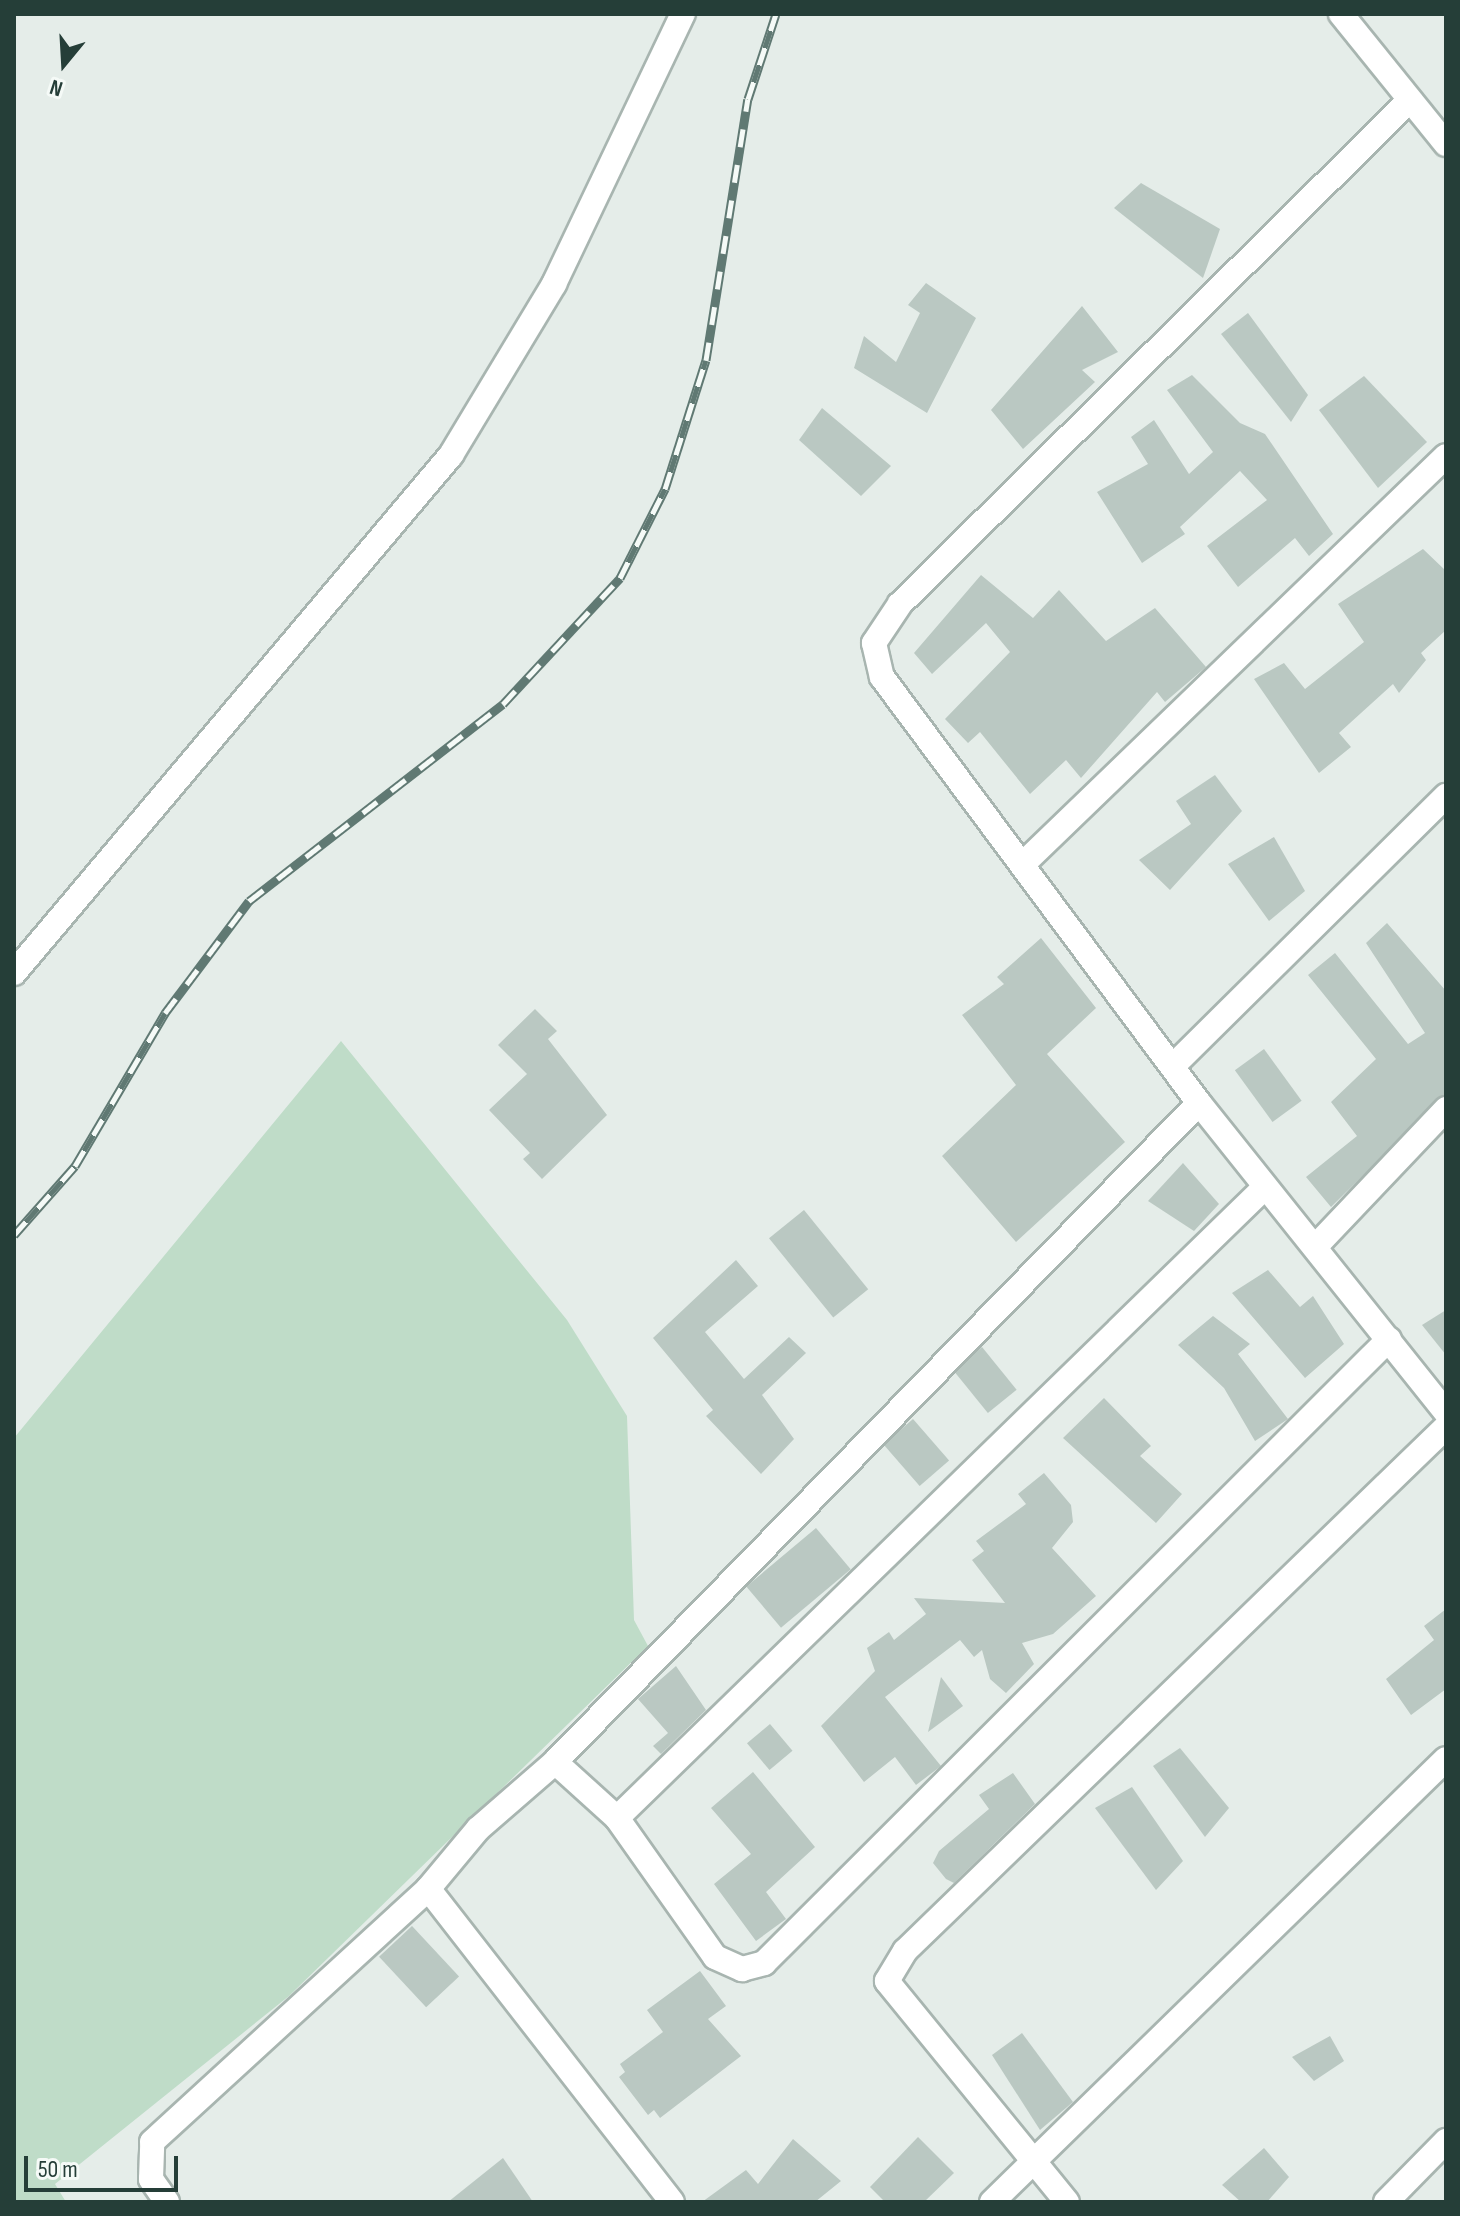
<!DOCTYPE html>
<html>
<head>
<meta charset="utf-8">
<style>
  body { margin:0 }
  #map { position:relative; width:1460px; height:2216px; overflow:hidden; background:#e5ede9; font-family:"Sofia Sans Condensed",sans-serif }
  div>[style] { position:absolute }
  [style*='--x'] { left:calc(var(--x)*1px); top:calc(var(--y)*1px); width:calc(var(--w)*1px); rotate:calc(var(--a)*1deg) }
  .green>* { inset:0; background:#bfdcc8 }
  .building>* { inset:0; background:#bac8c2; transform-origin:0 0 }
  .roads { filter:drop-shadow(2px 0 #a8b5b0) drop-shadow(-2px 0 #a8b5b0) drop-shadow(0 2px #a8b5b0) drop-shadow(0 -2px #a8b5b0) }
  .street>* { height:24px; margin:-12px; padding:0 12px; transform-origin:12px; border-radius:12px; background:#fff }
  .secondary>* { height:24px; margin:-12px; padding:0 12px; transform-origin:12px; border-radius:12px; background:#fff }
  .rail>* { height:9px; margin-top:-4.5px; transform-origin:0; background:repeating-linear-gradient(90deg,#f5faf7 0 18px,#607973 0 36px); box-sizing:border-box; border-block:2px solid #607973 }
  span { translate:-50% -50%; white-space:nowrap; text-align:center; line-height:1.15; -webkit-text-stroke:6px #f5faf7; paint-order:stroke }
  .frame { position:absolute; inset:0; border:16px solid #253e38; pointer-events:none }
  .north { position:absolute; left:24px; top:24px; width:80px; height:80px; -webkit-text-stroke:6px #f5faf7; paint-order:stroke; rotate:198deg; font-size:22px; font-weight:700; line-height:32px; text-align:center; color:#253e38 }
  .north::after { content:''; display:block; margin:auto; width:28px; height:36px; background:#253e38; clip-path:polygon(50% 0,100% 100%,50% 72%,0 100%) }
  .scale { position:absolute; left:24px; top:2156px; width:154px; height:36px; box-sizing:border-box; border:4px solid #253e38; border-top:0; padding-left:10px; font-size:24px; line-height:28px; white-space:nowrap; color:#253e38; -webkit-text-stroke:6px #f5faf7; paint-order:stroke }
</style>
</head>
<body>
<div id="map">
  <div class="green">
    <i style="clip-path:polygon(341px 1041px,567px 1320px,627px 1416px,634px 1620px,648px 1646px,289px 1996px,55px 2184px,66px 2202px,14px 2202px,14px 1438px)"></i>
  </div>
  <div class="building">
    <i style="clip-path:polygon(1141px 183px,1220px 229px,1203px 278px,1114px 208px)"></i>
    <i style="clip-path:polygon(926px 283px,976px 318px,927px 413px,854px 368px,864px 336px,896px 362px,920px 313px,908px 305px)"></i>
    <i style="clip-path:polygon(1082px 306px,1118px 352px,1082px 370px,1095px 382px,1023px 449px,991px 410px)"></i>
    <i style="clip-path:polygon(1248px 313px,1308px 395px,1291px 422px,1221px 334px)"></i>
    <i style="clip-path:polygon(1192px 375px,1240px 423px,1265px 434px,1333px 534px,1309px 556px,1295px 538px,1238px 587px,1207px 546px,1267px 500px,1240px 471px,1180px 527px,1185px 534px,1142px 563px,1097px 492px,1148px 464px,1131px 437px,1154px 420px,1189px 474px,1213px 452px,1167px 390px)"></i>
    <i style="clip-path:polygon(1364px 376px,1427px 442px,1378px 488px,1319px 410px)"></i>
    <i style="clip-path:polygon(822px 408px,891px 466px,861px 496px,799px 440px)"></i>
    <i style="clip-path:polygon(1423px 549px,1446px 571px,1446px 630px,1421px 653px,1426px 660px,1399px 693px,1393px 684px,1339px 733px,1351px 747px,1319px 773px,1254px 679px,1284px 663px,1305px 689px,1364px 642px,1338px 604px)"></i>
    <i style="clip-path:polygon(981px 575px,1033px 618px,1059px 590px,1106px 641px,1155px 608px,1206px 667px,1165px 702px,1157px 692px,1081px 778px,1066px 760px,1030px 794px,980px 732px,968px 743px,945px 719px,1010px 652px,986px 623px,932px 674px,914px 653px)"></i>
    <i style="clip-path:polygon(1215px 775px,1242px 811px,1170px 890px,1139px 860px,1191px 824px,1176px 801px)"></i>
    <i style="clip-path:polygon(1274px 837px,1305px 891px,1269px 921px,1228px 864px)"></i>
    <i style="clip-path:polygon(1387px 923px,1446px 991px,1446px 1094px,1331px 1207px,1306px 1177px,1357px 1136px,1331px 1102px,1376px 1059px,1308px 975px,1335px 953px,1408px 1044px,1425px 1033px,1366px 943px)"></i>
    <i style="clip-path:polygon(1041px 938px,1096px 1008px,1047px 1054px,1125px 1142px,1016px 1242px,942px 1156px,1016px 1085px,962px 1015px,1004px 984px,997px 977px)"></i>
    <i style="clip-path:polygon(535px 1009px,557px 1031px,548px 1039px,607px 1115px,542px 1179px,523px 1159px,530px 1153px,489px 1110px,527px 1074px,498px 1045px)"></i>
    <i style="left:1264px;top:1049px;width:64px;height:36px;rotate:54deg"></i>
    <i style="clip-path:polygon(1183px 1163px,1219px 1204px,1194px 1231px,1148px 1201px)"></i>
    <i style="left:804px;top:1210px;width:102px;height:45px;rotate:51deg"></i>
    <i style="clip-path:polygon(736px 1260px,758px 1286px,705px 1332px,744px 1379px,789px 1337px,806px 1353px,762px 1395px,794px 1439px,761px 1474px,706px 1416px,713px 1410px,653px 1338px)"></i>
    <i style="clip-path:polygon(1268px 1270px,1300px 1307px,1313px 1296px,1344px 1344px,1305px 1378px,1232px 1293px)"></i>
    <i style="clip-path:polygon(1446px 1310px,1446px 1355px,1422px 1325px)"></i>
    <i style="clip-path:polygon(1213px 1316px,1250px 1344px,1238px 1354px,1288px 1419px,1255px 1441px,1224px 1388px,1178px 1345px)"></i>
    <i style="left:982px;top:1347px;width:55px;height:37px;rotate:51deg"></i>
    <i style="clip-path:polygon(1104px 1398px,1151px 1446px,1140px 1456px,1182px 1494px,1156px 1523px,1063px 1438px)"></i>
    <i style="left:913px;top:1419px;width:55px;height:39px;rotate:49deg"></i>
    <i style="clip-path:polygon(1044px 1473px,1071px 1505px,1073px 1522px,1052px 1548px,1096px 1596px,1053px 1634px,1022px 1643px,1034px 1664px,1006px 1693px,990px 1679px,982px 1650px,974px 1657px,960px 1640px,885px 1697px,941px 1766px,916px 1785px,895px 1757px,864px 1782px,821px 1726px,875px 1671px,867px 1648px,889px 1632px,894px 1640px,926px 1614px,914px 1598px,1005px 1603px,972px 1560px,984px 1551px,976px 1541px,1026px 1504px,1018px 1494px)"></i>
    <i style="left:816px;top:1528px;width:54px;height:91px;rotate:50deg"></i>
    <i style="clip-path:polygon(1446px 1609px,1446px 1689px,1411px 1715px,1386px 1679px,1434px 1640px,1424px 1626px)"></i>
    <i style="clip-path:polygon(676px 1666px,706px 1710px,661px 1754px,653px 1746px,668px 1733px,638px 1699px)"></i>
    <i style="clip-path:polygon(941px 1677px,963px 1706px,928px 1732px)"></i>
    <i style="left:770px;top:1724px;width:35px;height:30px;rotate:50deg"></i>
    <i style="clip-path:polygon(1180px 1748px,1229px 1808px,1205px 1837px,1153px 1766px)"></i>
    <i style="clip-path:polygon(753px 1772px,815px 1847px,766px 1892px,786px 1919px,756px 1941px,714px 1884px,751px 1854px,711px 1808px)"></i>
    <i style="clip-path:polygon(1013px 1773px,1035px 1804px,954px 1883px,946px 1879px,933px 1863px,939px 1851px,989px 1809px,979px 1795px)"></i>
    <i style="clip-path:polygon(1132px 1787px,1183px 1861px,1156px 1890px,1095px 1808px)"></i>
    <i style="left:412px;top:1926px;width:69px;height:45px;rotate:47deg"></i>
    <i style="clip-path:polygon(700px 1971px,726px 2006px,708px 2019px,741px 2056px,660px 2118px,654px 2110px,648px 2115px,619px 2077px,625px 2072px,620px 2064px,663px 2032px,647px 2010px)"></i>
    <i style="clip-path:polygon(1022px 2033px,1073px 2102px,1040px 2130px,992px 2055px)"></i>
    <i style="clip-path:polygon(1330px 2036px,1344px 2061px,1314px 2081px,1292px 2057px)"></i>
    <i style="clip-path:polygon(918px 2137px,954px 2173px,924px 2202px,885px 2202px,870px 2187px)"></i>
    <i style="clip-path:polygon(793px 2139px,841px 2181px,815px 2202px,702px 2202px,746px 2170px,758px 2184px)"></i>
    <i style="clip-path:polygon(1264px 2148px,1289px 2177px,1267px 2202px,1241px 2202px,1222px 2185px)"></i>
    <i style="clip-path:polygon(503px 2158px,533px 2202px,448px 2202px)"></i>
  </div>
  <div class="roads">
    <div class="street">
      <i style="--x:1410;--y:100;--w:717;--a:135.34"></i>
      <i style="--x:900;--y:604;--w:47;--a:123.7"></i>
      <i style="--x:874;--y:643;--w:35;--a:77"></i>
      <i style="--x:882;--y:677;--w:531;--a:53.35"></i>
      <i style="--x:1199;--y:1103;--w:396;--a:51.4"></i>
      <i style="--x:1024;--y:863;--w:586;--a:-43.96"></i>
      <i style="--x:1176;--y:1063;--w:380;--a:-44.7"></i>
      <i style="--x:1316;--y:1246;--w:189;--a:-46.5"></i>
      <i style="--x:555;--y:1762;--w:84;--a:42.1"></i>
      <i style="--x:617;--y:1818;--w:170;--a:54.8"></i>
      <i style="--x:715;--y:1957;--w:30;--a:24"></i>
      <i style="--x:742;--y:1969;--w:23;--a:-15"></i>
      <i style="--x:764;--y:1963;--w:883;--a:-44.95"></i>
      <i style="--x:617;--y:1818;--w:904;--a:-44.24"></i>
      <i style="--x:167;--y:2202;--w:28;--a:-125"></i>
      <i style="--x:151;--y:2179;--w:37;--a:-88"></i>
      <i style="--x:152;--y:2142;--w:374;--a:-42.5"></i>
      <i style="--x:672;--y:2202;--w:397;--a:-127.9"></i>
      <i style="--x:428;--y:1889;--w:78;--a:-50.2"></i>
      <i style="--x:478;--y:1829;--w:102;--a:-41"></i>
      <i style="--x:555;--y:1762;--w:921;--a:-45.66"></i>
      <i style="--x:992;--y:2202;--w:634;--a:-44.3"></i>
      <i style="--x:1067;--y:2202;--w:285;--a:-129.2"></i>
      <i style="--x:887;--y:1981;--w:35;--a:-59"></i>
      <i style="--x:905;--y:1951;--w:753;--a:-44.09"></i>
      <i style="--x:1386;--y:2202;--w:86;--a:-45.5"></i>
    </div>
    <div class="secondary">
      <i style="--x:1341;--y:14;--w:167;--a:51.1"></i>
      <i style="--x:14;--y:973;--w:678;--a:-49.85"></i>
      <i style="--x:451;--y:455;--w:200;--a:-58.9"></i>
      <i style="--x:554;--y:284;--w:299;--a:-64.5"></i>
    </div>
  </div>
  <div class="rail">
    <i style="--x:14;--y:1235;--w:92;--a:-48.5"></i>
    <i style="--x:75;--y:1166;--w:178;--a:-59.5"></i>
    <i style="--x:165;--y:1013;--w:140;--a:-53.1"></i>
    <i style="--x:249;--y:901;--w:321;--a:-37.8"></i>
    <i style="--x:503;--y:704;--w:172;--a:-47.1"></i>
    <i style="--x:620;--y:578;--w:100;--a:-63.2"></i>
    <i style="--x:665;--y:489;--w:135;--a:-72.4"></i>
    <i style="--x:706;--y:360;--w:264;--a:-80.9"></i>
    <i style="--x:748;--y:99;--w:89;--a:-71.8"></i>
  </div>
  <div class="frame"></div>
  <div class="north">N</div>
  <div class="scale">50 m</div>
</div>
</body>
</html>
